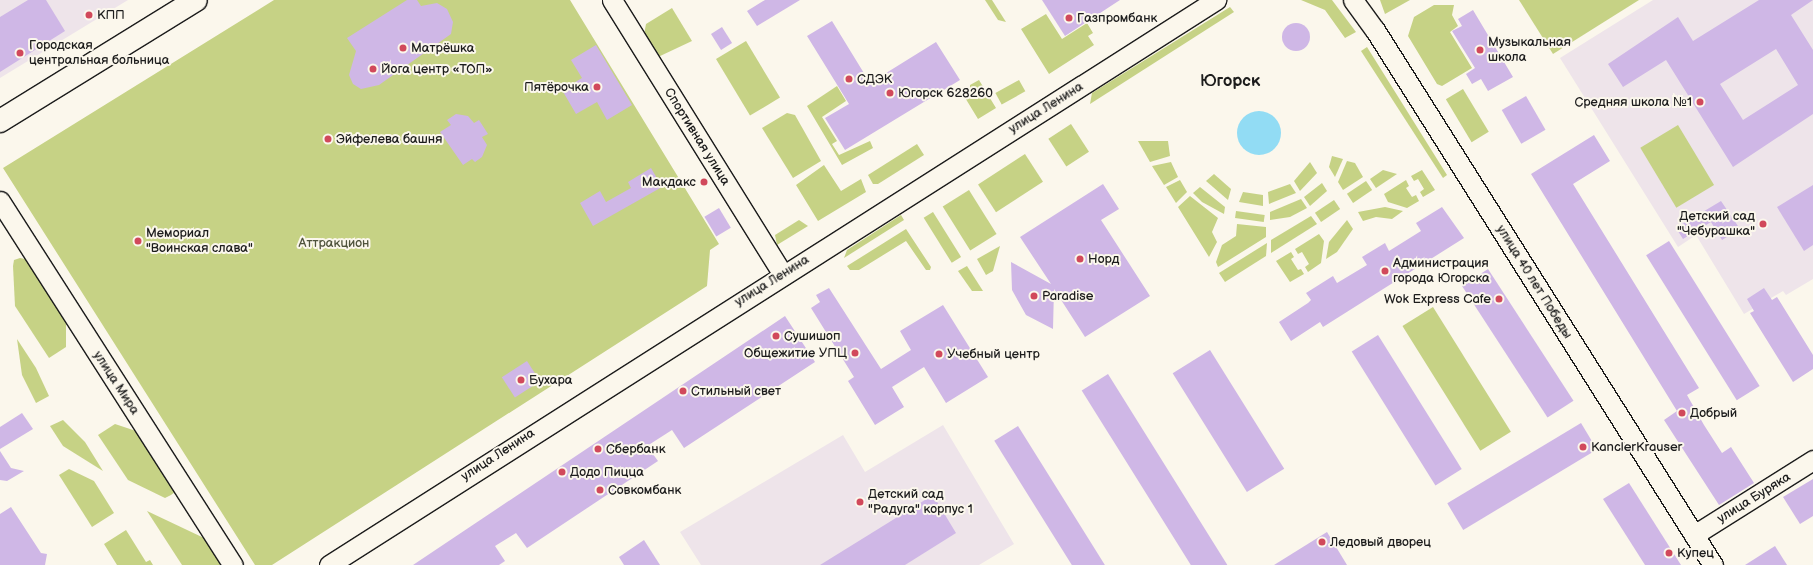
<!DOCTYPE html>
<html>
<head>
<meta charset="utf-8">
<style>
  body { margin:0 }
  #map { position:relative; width:1813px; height:565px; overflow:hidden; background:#fbf7ec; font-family:"Balsamiq Sans",sans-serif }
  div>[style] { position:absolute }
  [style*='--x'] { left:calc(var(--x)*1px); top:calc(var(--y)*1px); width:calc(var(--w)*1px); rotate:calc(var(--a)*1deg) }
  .built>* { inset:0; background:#eee4ea }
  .green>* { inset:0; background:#c6d285; transform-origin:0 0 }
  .water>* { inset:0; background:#92dcf4 }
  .round { border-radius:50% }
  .building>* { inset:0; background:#cfb7e6; transform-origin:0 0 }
  .roads { filter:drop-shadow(1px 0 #1c1c1c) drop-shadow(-1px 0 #1c1c1c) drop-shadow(0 1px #1c1c1c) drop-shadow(0 -1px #1c1c1c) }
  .minor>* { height:19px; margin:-9.5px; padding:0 9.5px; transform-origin:9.5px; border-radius:9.5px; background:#fbf7ec }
  .tertiary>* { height:22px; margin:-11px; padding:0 11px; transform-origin:11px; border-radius:11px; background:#fbf7ec }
  .dots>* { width:11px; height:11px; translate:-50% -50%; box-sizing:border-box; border:2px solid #fbf7ec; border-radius:50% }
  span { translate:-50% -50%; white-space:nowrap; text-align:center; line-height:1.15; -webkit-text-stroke:4px #fbf7ec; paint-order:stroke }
  .poi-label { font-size:13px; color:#1c1c1c }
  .left { translate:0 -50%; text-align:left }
  .right { translate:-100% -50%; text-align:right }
  .street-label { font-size:13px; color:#1c1c1c }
  .park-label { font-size:13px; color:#4f533c }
  .district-label { font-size:17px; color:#1c1c1c; font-weight:700 }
</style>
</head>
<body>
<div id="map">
  <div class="built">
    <i style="clip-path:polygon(0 0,128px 0,0 78px)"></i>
    <i style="clip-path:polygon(1653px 0,1813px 0,1813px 279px,1786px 295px,1783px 291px,1744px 314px,1696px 235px,1678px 247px,1560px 58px)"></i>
    <i style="clip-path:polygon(943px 425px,1014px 544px,979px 565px,701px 565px,680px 532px,843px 435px,865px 472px)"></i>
  </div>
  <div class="green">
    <i style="clip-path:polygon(274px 0,570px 0,719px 244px,710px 250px,707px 286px,272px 565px,255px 565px,3px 168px)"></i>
    <i style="clip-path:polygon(985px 0,992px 0,1006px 22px,998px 20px)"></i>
    <i style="clip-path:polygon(1301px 0,1332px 0,1356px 32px,1345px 38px,1325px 10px)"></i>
    <i style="clip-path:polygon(1380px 0,1410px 0,1385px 14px)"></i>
    <i style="clip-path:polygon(1519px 0,1639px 0,1553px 54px)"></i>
    <i style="clip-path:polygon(1434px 5px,1454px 5px,1452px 15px,1458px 26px,1450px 32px,1472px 68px,1442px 86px,1437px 84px,1408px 36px,1414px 17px)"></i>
    <i style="clip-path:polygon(1230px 7px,1234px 12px,1090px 104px,1092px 93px)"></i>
    <i style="clip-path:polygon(672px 8px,692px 41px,658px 57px,644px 35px,646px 24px)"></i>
    <i style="clip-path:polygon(1046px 14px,1062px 39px,1087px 23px,1093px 33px,1088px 36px,1094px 45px,1049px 74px,1021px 29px)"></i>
    <i style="left:746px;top:41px;width:66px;height:35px;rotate:59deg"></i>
    <i style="clip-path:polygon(1367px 47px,1447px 175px,1443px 178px,1361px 51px)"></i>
    <i style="clip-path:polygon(979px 80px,996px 108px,978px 119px,964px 96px,970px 90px,970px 85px)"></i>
    <i style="left:1019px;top:80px;width:13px;height:27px;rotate:61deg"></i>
    <i style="clip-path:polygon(837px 86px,846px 101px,822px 117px,837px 141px,832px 144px,839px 155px,870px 141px,873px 148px,842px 165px,807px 106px)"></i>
    <i style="left:1463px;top:89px;width:50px;height:20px;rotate:59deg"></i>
    <i style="clip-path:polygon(787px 113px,795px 115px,821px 161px,793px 178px,762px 128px)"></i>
    <i style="left:1071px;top:124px;width:33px;height:27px;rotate:57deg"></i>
    <i style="left:1678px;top:125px;width:70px;height:44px;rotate:59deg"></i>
    <i style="clip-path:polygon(1138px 141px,1168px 141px,1170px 156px,1150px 162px)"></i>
    <i style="clip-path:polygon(917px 144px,924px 155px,878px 184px,873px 184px,868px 175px)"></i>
    <i style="left:1025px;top:154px;width:33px;height:56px;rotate:57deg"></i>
    <i style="clip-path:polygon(1332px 156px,1343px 159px,1335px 177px,1329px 167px)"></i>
    <i style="clip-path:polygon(1347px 161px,1355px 163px,1363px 177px,1343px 190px,1338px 182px)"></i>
    <i style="clip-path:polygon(1171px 162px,1178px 177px,1164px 185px,1152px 166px)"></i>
    <i style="clip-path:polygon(1310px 162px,1317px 173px,1300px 191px,1294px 181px)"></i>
    <i style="clip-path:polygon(824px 165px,841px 191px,861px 179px,866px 192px,818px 221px,796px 185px)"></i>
    <i style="clip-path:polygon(1383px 170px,1397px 174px,1376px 188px,1370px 179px)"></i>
    <i style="clip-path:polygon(1422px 170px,1435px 190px,1423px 197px,1420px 192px,1424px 189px,1418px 179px,1414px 181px,1411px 176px)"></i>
    <i style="clip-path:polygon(1214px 174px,1231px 189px,1228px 200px,1206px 181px)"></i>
    <i style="clip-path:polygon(1180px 180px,1187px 192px,1176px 203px,1166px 187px)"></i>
    <i style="clip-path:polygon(1406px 180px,1409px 186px,1406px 188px,1412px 197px,1416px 195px,1419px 201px,1407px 208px,1388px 202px,1384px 194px)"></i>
    <i style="left:1366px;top:181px;width:11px;height:23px;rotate:56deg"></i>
    <i style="clip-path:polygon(1322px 183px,1327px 191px,1310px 206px,1304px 197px)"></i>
    <i style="clip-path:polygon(1290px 184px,1296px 193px,1269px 204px,1268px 192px)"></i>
    <i style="clip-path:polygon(1200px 187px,1225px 207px,1224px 214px,1202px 202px,1193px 193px)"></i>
    <i style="left:969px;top:190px;width:52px;height:31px;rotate:58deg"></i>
    <i style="clip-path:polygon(1243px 192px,1263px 195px,1263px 206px,1239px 202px)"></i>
    <i style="clip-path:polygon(1190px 196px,1218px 218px,1212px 232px,1217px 242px,1209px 257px,1178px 207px)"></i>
    <i style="clip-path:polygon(1301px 199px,1307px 208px,1290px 217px,1270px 220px,1270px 212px)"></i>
    <i style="left:1334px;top:200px;width:11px;height:23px;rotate:56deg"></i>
    <i style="clip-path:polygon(1385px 207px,1403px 211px,1392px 219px,1376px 217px,1363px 221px,1358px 212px)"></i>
    <i style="left:1236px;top:211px;width:29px;height:7px;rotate:8deg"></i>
    <i style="left:933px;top:212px;width:53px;height:11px;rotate:58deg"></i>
    <i style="clip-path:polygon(901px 215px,904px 220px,844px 258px,847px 250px)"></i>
    <i style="clip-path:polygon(1311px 216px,1317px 224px,1271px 253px,1271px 240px)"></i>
    <i style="clip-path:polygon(799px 220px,808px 226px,777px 245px,775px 235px)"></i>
    <i style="clip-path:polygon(1347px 220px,1353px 229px,1337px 252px,1326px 259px,1329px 242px)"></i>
    <i style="clip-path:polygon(1237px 224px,1266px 227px,1266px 237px,1218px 267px,1216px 262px,1222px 245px,1236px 236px)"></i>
    <i style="clip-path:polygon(906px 229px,931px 267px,930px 270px,926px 270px,906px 241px,859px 270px,850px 270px,847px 266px)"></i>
    <i style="clip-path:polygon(1319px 234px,1324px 241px,1321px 263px,1308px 272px,1305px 267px,1309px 264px,1302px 252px,1298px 254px,1295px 249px)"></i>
    <i style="clip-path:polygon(1267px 243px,1266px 256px,1225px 282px,1219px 273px)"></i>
    <i style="clip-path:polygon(1000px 246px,993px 271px,986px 275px,977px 259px)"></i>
    <i style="clip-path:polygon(1291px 252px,1294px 257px,1291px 259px,1298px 270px,1301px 269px,1304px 274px,1290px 282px,1276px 261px)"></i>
    <i style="clip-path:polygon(20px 258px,25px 259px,66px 322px,66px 347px,49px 358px,15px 306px,13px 266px,14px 260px)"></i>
    <i style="clip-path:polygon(967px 266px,983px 291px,972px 291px,958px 271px)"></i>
    <i style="left:1433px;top:307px;width:147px;height:36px;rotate:58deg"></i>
    <i style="clip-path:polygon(17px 339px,36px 368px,49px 396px,36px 403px,22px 375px)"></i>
    <i style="clip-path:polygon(63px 420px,85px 442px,103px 471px,63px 446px,50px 426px)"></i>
    <i style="clip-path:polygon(115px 424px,136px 431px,175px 492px,171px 495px,165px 498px,128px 480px,98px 435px)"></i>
    <i style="clip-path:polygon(69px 469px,94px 481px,114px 513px,92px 527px,59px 475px)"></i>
    <i style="clip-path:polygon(147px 511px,204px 538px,221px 565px,182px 565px)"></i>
    <i style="clip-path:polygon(126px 530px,146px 562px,150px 560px,153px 565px,117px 565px,104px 544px)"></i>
  </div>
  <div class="water">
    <i class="round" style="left:1237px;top:111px;width:44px;height:44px"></i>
  </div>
  <div class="building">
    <i style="clip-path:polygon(28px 0,46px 0,65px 31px,0 72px,0 17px)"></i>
    <i style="clip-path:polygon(407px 0,417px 0,421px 6px,437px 3px,447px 9px,453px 22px,451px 34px,379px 85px,361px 89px,353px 84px,349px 75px,356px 51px,347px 38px)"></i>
    <i style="clip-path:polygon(765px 0,800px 0,757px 26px,747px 11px)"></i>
    <i style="clip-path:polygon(1042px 0,1120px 0,1065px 36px)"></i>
    <i style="clip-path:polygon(evenodd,1759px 0,1813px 0,1791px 15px,1813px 50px,1813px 114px,1733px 167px,1666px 60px,1623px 87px,1608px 64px,1678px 17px,1693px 41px,1759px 0,1776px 49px,1798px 85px,1743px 120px,1720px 84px,1776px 49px)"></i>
    <i style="clip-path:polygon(1473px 10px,1513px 77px,1488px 91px,1481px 79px,1472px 84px,1466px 74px,1475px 68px,1452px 31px,1462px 26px,1458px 19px)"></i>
    <i style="clip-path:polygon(832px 21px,870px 83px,936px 42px,960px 80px,845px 150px,825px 118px,849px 104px,807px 36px)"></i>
    <i class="round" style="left:1282px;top:23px;width:28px;height:28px"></i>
    <i style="left:722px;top:27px;width:19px;height:13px;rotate:58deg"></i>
    <i style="clip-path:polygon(596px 45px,632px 105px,607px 120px,597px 102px,576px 114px,562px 90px,582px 78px,571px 60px)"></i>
    <i style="left:1526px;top:96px;width:39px;height:28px;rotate:60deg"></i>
    <i style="clip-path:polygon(456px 114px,468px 116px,474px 123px,479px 120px,488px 134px,482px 137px,487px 145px,482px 157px,475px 162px,472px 159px,463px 165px,440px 132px,451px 125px,447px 120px)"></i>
    <i style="clip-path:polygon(1594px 135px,1610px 161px,1573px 184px,1699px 388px,1687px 395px,1704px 425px,1722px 453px,1731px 447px,1754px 483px,1719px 505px,1664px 420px,1677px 411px,1531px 174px)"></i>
    <i style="clip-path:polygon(651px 168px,662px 187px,593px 226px,580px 203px,600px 191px,606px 202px,631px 188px,628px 182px)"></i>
    <i style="clip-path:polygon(1103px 184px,1119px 209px,1101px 220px,1150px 296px,1085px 337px,1054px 289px,1053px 329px,1026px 315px,1012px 290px,1011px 262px,1051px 284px,1020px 237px)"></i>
    <i style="clip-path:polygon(1813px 185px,1813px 245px,1804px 251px,1777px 207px)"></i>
    <i style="clip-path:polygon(1721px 201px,1740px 229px,1722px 240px,1711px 222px,1683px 239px,1676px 228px)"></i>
    <i style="clip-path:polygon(1442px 207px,1464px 238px,1323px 327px,1320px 322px,1291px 341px,1279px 322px,1308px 303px,1311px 300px,1306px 293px,1333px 276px,1337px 283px,1367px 265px,1362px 257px,1385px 243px,1389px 251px,1421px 231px,1416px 223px)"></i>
    <i style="left:719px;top:208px;width:23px;height:17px;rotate:59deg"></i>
    <i style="left:1669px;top:241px;width:171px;height:27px;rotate:58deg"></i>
    <i style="left:1488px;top:269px;width:157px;height:31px;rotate:57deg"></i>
    <i style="clip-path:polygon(829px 288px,881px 369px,911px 350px,900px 331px,943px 305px,988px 377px,946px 403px,924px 367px,892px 387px,904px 407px,875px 425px,848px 381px,854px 377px,811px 308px,820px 302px,816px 295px)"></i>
    <i style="clip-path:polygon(1764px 288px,1772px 300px,1777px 297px,1813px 355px,1813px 369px,1793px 382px,1750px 313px,1754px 311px,1747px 299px)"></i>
    <i style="clip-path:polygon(785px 316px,815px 362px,684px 448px,672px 430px,647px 446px,658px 461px,527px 548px,516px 533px,495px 546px,505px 561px,499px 565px,413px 565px)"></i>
    <i style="left:1378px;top:335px;width:158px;height:31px;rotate:58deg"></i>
    <i style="left:1210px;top:350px;width:140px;height:44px;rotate:58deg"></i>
    <i style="left:527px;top:361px;width:24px;height:30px;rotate:57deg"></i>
    <i style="left:1108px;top:374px;width:225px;height:31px;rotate:58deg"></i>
    <i style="clip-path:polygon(22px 413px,33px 429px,0 449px,0 427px)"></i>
    <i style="left:1581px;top:423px;width:31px;height:156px;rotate:59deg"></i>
    <i style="left:1018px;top:426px;width:165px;height:28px;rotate:58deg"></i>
    <i style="clip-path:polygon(0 451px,11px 468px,24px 471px,7px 481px,0 480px)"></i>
    <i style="clip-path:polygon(1813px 479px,1813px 516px,1800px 524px,1783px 497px)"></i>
    <i style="clip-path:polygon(1629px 483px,1681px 565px,1645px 565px,1603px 499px)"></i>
    <i style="clip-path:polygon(933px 495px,956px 533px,905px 565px,820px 565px)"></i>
    <i style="clip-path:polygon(11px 507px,41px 553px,47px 554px,45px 565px,0 565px,0 514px)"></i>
    <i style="clip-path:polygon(1327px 532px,1347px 565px,1274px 565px)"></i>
    <i style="clip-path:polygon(644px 540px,660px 565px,624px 565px,619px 557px)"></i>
    <i style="clip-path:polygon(1775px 546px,1787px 565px,1745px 565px)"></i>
  </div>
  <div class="roads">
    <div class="minor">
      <i style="--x:612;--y:0;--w:324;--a:58.1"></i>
      <i style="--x:1353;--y:0;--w:37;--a:54"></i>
      <i style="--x:1375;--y:30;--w:633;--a:57.72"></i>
      <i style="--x:0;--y:201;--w:432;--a:57.4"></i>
      <i style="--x:1694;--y:535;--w:141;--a:-32.2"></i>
      <i style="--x:329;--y:565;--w:1052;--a:-32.5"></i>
    </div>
    <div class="tertiary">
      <i style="--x:0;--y:121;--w:230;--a:-31.7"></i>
    </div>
  </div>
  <div class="dots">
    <i style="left:89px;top:15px;background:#d1495b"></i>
    <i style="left:1069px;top:18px;background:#d1495b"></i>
    <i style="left:403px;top:48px;background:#d1495b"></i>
    <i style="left:1480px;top:50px;background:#d1495b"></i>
    <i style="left:20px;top:53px;background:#d1495b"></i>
    <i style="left:373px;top:69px;background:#d1495b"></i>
    <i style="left:849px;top:79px;background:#d1495b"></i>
    <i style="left:597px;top:87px;background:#d1495b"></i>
    <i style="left:890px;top:93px;background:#d1495b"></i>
    <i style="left:1700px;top:102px;background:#d1495b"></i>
    <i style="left:328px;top:139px;background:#d1495b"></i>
    <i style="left:704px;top:182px;background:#d1495b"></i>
    <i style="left:1763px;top:224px;background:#d1495b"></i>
    <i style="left:138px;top:241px;background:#d1495b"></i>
    <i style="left:1080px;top:259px;background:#d1495b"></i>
    <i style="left:1385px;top:271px;background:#d1495b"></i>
    <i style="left:1034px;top:296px;background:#d1495b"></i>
    <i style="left:1499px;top:299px;background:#d1495b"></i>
    <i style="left:776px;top:336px;background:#d1495b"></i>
    <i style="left:855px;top:353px;background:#d1495b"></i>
    <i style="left:939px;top:354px;background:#d1495b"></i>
    <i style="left:521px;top:380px;background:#d1495b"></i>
    <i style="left:683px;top:391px;background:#d1495b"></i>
    <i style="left:1682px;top:413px;background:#d1495b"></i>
    <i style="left:1583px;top:447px;background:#d1495b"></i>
    <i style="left:598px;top:449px;background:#d1495b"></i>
    <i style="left:562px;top:472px;background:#d1495b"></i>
    <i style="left:600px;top:490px;background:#d1495b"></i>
    <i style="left:860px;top:502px;background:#d1495b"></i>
    <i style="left:1322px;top:542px;background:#d1495b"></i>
    <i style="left:1669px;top:553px;background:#d1495b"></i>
  </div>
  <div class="poi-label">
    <span class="left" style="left:97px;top:15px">КПП</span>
    <span class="left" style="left:1077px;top:18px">Газпромбанк</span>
    <span class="left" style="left:1488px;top:50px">Музыкальная<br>школа</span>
    <span class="left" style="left:29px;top:53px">Городская<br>центральная больница</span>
    <span class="left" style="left:411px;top:48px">Матрёшка</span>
    <span class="left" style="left:381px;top:69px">Йога центр «ТОП»</span>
    <span class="left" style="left:857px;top:79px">СДЭК</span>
    <span class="right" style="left:589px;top:87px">Пятёрочка</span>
    <span class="left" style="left:898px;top:93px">Югорск 628260</span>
    <span class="right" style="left:1692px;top:102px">Средняя школа №1</span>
    <span class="left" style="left:336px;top:139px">Эйфелева башня</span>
    <span class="right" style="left:696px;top:182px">Макдакс</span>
    <span class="right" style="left:1755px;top:224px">Детский сад<br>"Чебурашка"</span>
    <span class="left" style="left:146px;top:241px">Мемориал<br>"Воинская слава"</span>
    <span class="left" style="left:1088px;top:259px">Норд</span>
    <span class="left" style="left:1393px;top:271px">Администрация<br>города Югорска</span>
    <span class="left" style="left:1042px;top:296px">Paradise</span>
    <span class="right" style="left:1491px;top:299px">Wok Express Cafe</span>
    <span class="left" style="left:784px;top:336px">Сушишоп</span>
    <span class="right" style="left:847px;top:353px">Общежитие УПЦ</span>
    <span class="left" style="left:947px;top:354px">Учебный центр</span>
    <span class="left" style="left:529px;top:380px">Бухара</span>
    <span class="left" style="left:691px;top:391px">Стильный свет</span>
    <span class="left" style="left:1690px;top:413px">Добрый</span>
    <span class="left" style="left:1591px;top:447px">KanclerKrauser</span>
    <span class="left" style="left:606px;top:449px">Сбербанк</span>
    <span class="left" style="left:570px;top:472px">Додо Пицца</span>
    <span class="left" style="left:608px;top:490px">Совкомбанк</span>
    <span class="left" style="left:868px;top:502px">Детский сад<br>"Радуга" корпус 1</span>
    <span class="left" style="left:1330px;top:542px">Ледовый дворец</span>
    <span class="left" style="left:1677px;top:553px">Купец</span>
  </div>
  <div class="street-label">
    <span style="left:1046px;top:108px;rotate:-32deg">улица Ленина</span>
    <span style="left:697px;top:137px;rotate:58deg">Спортивная улица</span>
    <span style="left:772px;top:281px;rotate:-32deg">улица Ленина</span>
    <span style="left:1534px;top:282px;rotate:58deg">улица 40 лет Победы</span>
    <span style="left:116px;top:383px;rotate:57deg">улица Мира</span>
    <span style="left:498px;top:455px;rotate:-33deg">улица Ленина</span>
    <span style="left:1754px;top:498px;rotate:-32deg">улица Буряка</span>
  </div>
  <div class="park-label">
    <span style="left:334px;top:243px">Аттракцион</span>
  </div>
  <div class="district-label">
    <span style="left:1230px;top:82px">Югорск</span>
  </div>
</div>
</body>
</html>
